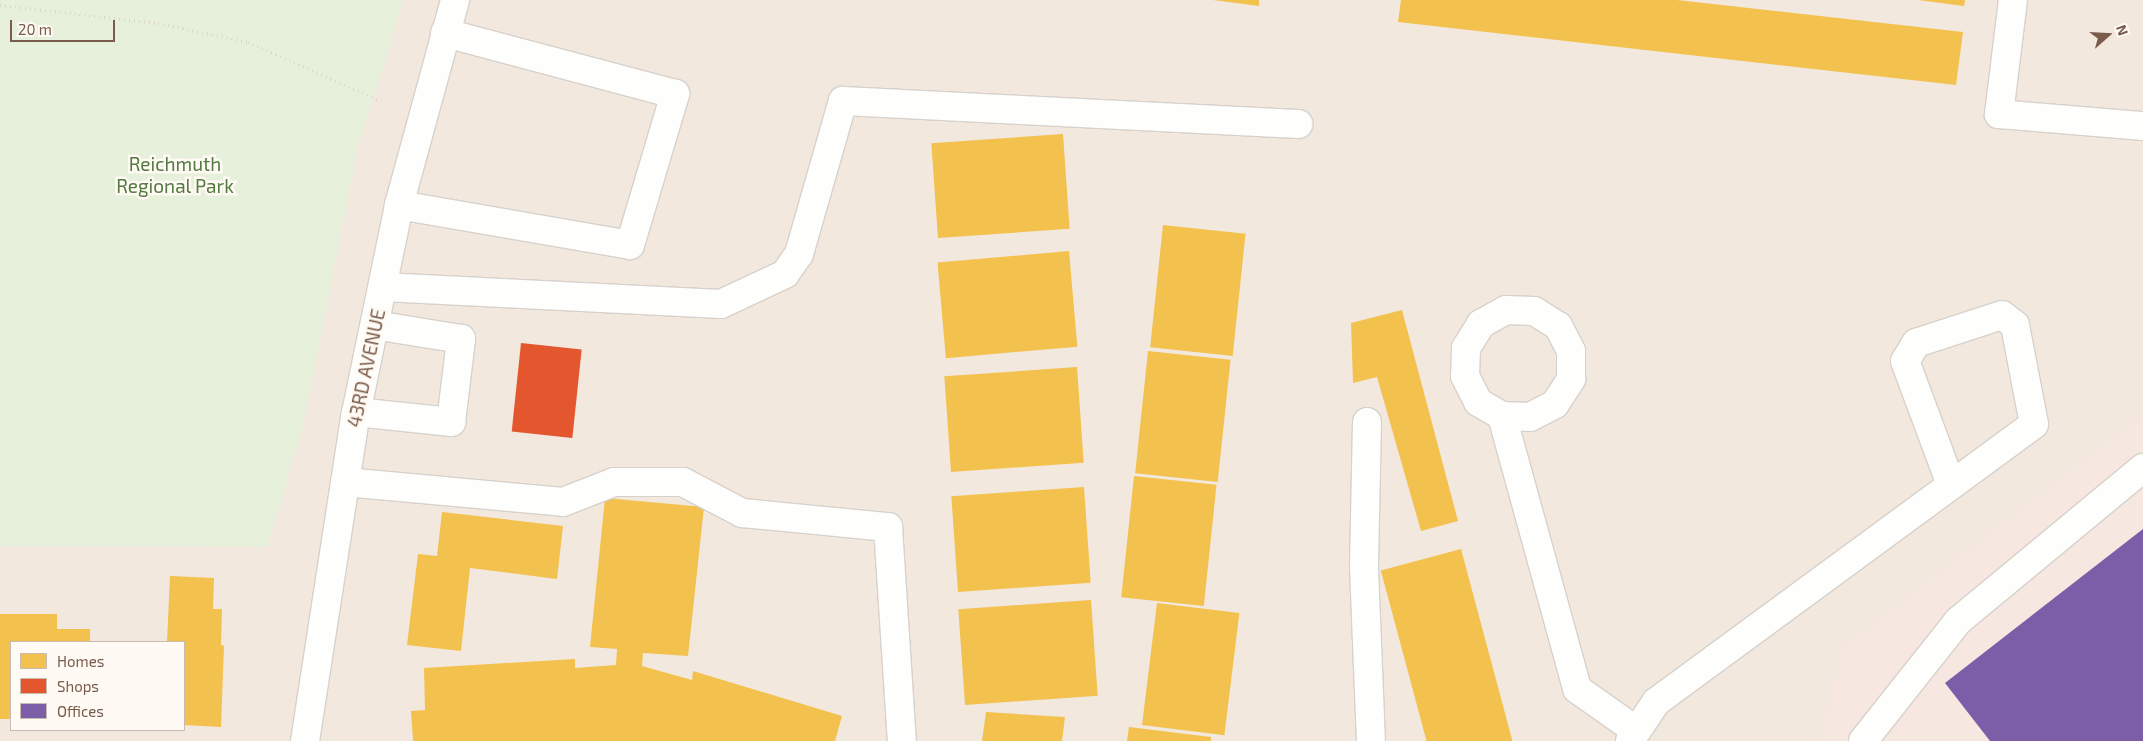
<!DOCTYPE html>
<html>
<head>
<meta charset="utf-8">
<style>
  body { margin:0 }
  #map { position:relative; width:2143px; height:741px; overflow:hidden; background:#f9f5f0; font-family:"Exo 2",sans-serif }
  div>[style] { position:absolute }
  [style*='--x'] { left:calc(var(--x)*1px); top:calc(var(--y)*1px); width:calc(var(--w)*1px); rotate:calc(var(--a)*1deg) }
  .residential>* { inset:0; background:#f2e8de }
  .commercial>* { inset:0; background:#f6e8e1 }
  .green>* { inset:0; background:#e7f0db }
  .homes>* { inset:0; background:#f2c14e; transform-origin:0 0 }
  .shops>* { inset:0; background:#e4572e; transform-origin:0 0 }
  .offices>* { inset:0; background:#7b5ea7 }
  .path>* { height:3px; margin-top:-1.5px; transform-origin:0; background:repeating-linear-gradient(90deg,#dcd5d0 0 1px,transparent 0 5px) }
  .roads { filter:drop-shadow(1px 0 #d7d1cb) drop-shadow(-1px 0 #d7d1cb) drop-shadow(0 1px #d7d1cb) drop-shadow(0 -1px #d7d1cb) }
  .minor>* { height:28px; margin:-14px; padding:0 14px; transform-origin:14px; border-radius:14px; background:#fefefd }
  span { translate:-50% -50%; white-space:nowrap; text-align:center; line-height:1.15; -webkit-text-stroke:5px #fffaf3; paint-order:stroke }
  .park-label { font-size:19px; color:#537a41 }
  .street-label { font-size:19px; color:#7a5c4d }
  .legend { position:absolute; left:10px; top:641px; width:175px; height:90px; box-sizing:border-box; background:#fffaf3; border:1px solid #cabbb1; margin:0; padding:6px 9px; list-style:none; font-size:15px; color:#7a5c4d }
  .legend li { display:flex; align-items:center; gap:10px; height:25px }
  .legend b { width:25px; border:1px solid #cabbb1 }
  .north { position:absolute; left:2083px; top:10px; width:50px; height:50px; -webkit-text-stroke:4px #fffaf3; paint-order:stroke; rotate:71deg; font-size:14px; font-weight:700; line-height:20px; text-align:center; color:#7a5c4d }
  .north::after { content:''; display:block; margin:auto; width:18px; height:22px; background:#7a5c4d; clip-path:polygon(50% 0,100% 100%,50% 72%,0 100%) }
  .scale { position:absolute; left:10px; top:20px; width:105px; height:22px; box-sizing:border-box; border:2px solid #7a5c4d; border-top:0; padding-left:6px; font-size:15px; line-height:18px; white-space:nowrap; color:#7a5c4d; -webkit-text-stroke:4px #fffaf3; paint-order:stroke }
</style>
</head>
<body>
<div id="map">
  <div class="residential">
    <i style="clip-path:polygon(evenodd,0 0,2143px 0,2143px 741px,0 741px,0 0,11px 642px,184px 642px,184px 730px,11px 730px,11px 642px)"></i>
  </div>
  <div class="commercial">
    <i style="clip-path:polygon(2143px 415px,2143px 741px,1819px 741px,1842px 648px)"></i>
  </div>
  <div class="green">
    <i style="clip-path:polygon(0 0,404px 0,358px 146px,304px 422px,268px 547px,0 546px)"></i>
  </div>
  <div class="homes">
    <i style="clip-path:polygon(1213px 0,1259px 0,1259px 6px)"></i>
    <i style="clip-path:polygon(1401px 0,1677px 0,1963px 32px,1956px 85px,1398px 22px)"></i>
    <i style="clip-path:polygon(1918px 0,1965px 0,1964px 6px)"></i>
    <i style="left:1063px;top:134px;width:95px;height:132px;rotate:86deg"></i>
    <i style="left:1163px;top:225px;width:83px;height:123px;rotate:6deg"></i>
    <i style="left:1069px;top:251px;width:96px;height:132px;rotate:85deg"></i>
    <i style="clip-path:polygon(1402px 310px,1458px 521px,1421px 531px,1377px 377px,1353px 383px,1351px 323px)"></i>
    <i style="left:1148px;top:351px;width:83px;height:123px;rotate:6deg"></i>
    <i style="left:1077px;top:367px;width:96px;height:133px;rotate:86deg"></i>
    <i style="left:1134px;top:476px;width:83px;height:122px;rotate:6deg"></i>
    <i style="left:1084px;top:487px;width:96px;height:133px;rotate:86deg"></i>
    <i style="clip-path:polygon(605px 498px,704px 507px,688px 656px,643px 653px,642px 666px,692px 680px,693px 671px,842px 716px,835px 741px,413px 741px,411px 711px,425px 710px,424px 668px,575px 659px,575px 668px,616px 665px,617px 649px,590px 647px)"></i>
    <i style="clip-path:polygon(442px 512px,563px 526px,557px 579px,470px 568px,461px 651px,407px 645px,418px 554px,437px 556px)"></i>
    <i style="left:1461px;top:549px;width:199px;height:83px;rotate:75deg"></i>
    <i style="clip-path:polygon(170px 576px,214px 578px,213px 609px,222px 609px,221px 645px,224px 646px,221px 727px,184px 725px,184px 642px,167px 642px)"></i>
    <i style="left:1091px;top:600px;width:96px;height:133px;rotate:86deg"></i>
    <i style="left:1157px;top:603px;width:83px;height:123px;rotate:7deg"></i>
    <i style="clip-path:polygon(0 614px,57px 614px,57px 629px,90px 629px,90px 642px,11px 642px,11px 719px,0 719px)"></i>
    <i style="clip-path:polygon(986px 712px,1065px 717px,1062px 741px,982px 741px)"></i>
    <i style="clip-path:polygon(1129px 727px,1211px 737px,1211px 741px,1127px 741px)"></i>
  </div>
  <div class="shops">
    <i style="left:521px;top:343px;width:61px;height:89px;rotate:6deg"></i>
  </div>
  <div class="offices">
    <i style="clip-path:polygon(2143px 529px,2143px 741px,1990px 741px,1945px 683px)"></i>
  </div>
  <div class="path">
    <i style="--x:0;--y:5;--w:159;--a:6.5"></i>
    <i style="--x:158;--y:23;--w:92;--a:11.9"></i>
    <i style="--x:248;--y:42;--w:145;--a:23.9"></i>
  </div>
  <div class="roads">
    <div class="minor">
      <i style="--x:2013;--y:0;--w:115;--a:97"></i>
      <i style="--x:1999;--y:114;--w:144;--a:4.8"></i>
      <i style="--x:399;--y:205;--w:234;--a:9.8"></i>
      <i style="--x:630;--y:245;--w:158;--a:-73.4"></i>
      <i style="--x:675;--y:94;--w:238;--a:-165.1"></i>
      <i style="--x:383;--y:287;--w:338;--a:2.9"></i>
      <i style="--x:721;--y:304;--w:71;--a:-25.1"></i>
      <i style="--x:785;--y:274;--w:24;--a:-55"></i>
      <i style="--x:799;--y:254;--w:159;--a:-74"></i>
      <i style="--x:843;--y:101;--w:456;--a:2.9"></i>
      <i style="--x:356;--y:412;--w:96;--a:6"></i>
      <i style="--x:451;--y:422;--w:84;--a:-83.1"></i>
      <i style="--x:461;--y:339;--w:87;--a:-170.8"></i>
      <i style="--x:1502;--y:416;--w:28;--a:2"></i>
      <i style="--x:1530;--y:417;--w:28;--a:-27"></i>
      <i style="--x:1555;--y:404;--w:30;--a:-57"></i>
      <i style="--x:1571;--y:379;--w:28;--a:-90"></i>
      <i style="--x:1571;--y:351;--w:28;--a:-117"></i>
      <i style="--x:1558;--y:326;--w:28;--a:-148"></i>
      <i style="--x:1534;--y:311;--w:28;--a:-178"></i>
      <i style="--x:1506;--y:310;--w:29;--a:151"></i>
      <i style="--x:1481;--y:324;--w:28;--a:122"></i>
      <i style="--x:1466;--y:348;--w:28;--a:92"></i>
      <i style="--x:1465;--y:376;--w:29;--a:63"></i>
      <i style="--x:1478;--y:402;--w:28;--a:30"></i>
      <i style="--x:1502;--y:416;--w:283;--a:74.6"></i>
      <i style="--x:1577;--y:689;--w:70;--a:35.1"></i>
      <i style="--x:1367;--y:422;--w:146;--a:91.2"></i>
      <i style="--x:1364;--y:568;--w:173;--a:87.7"></i>
      <i style="--x:345;--y:482;--w:219;--a:5.2"></i>
      <i style="--x:563;--y:502;--w:55;--a:-21.4"></i>
      <i style="--x:614;--y:482;--w:69;--a:0"></i>
      <i style="--x:683;--y:482;--w:67;--a:27.7"></i>
      <i style="--x:742;--y:513;--w:147;--a:5.5"></i>
      <i style="--x:888;--y:527;--w:214;--a:86.3"></i>
      <i style="--x:305;--y:741;--w:327;--a:-81.2"></i>
      <i style="--x:355;--y:418;--w:217;--a:-78.3"></i>
      <i style="--x:399;--y:205;--w:213;--a:-74.7"></i>
      <i style="--x:1630;--y:741;--w:47;--a:-56.3"></i>
      <i style="--x:1656;--y:702;--w:469;--a:-36.3"></i>
      <i style="--x:2034;--y:424;--w:101;--a:-100.9"></i>
      <i style="--x:2015;--y:325;--w:16;--a:-142"></i>
      <i style="--x:2002;--y:315;--w:90;--a:162"></i>
      <i style="--x:1916;--y:343;--w:21;--a:121"></i>
      <i style="--x:1905;--y:361;--w:129;--a:69.6"></i>
      <i style="--x:1863;--y:741;--w:153;--a:-51.6"></i>
      <i style="--x:1958;--y:621;--w:240;--a:-39.6"></i>
    </div>
  </div>
  <div class="park-label">
    <span style="left:175px;top:175px">Reichmuth<br>Regional Park</span>
  </div>
  <div class="street-label">
    <span style="left:366px;top:368px;rotate:-78deg">43RD AVENUE</span>
  </div>
  <ul class="legend">
  <li><b style="height:14px;background:#f2c14e"></b>Homes</li>
  <li><b style="height:14px;background:#e4572e"></b>Shops</li>
  <li><b style="height:14px;background:#7b5ea7"></b>Offices</li>
  </ul>
  <div class="north">N</div>
  <div class="scale">20 m</div>
</div>
</body>
</html>
